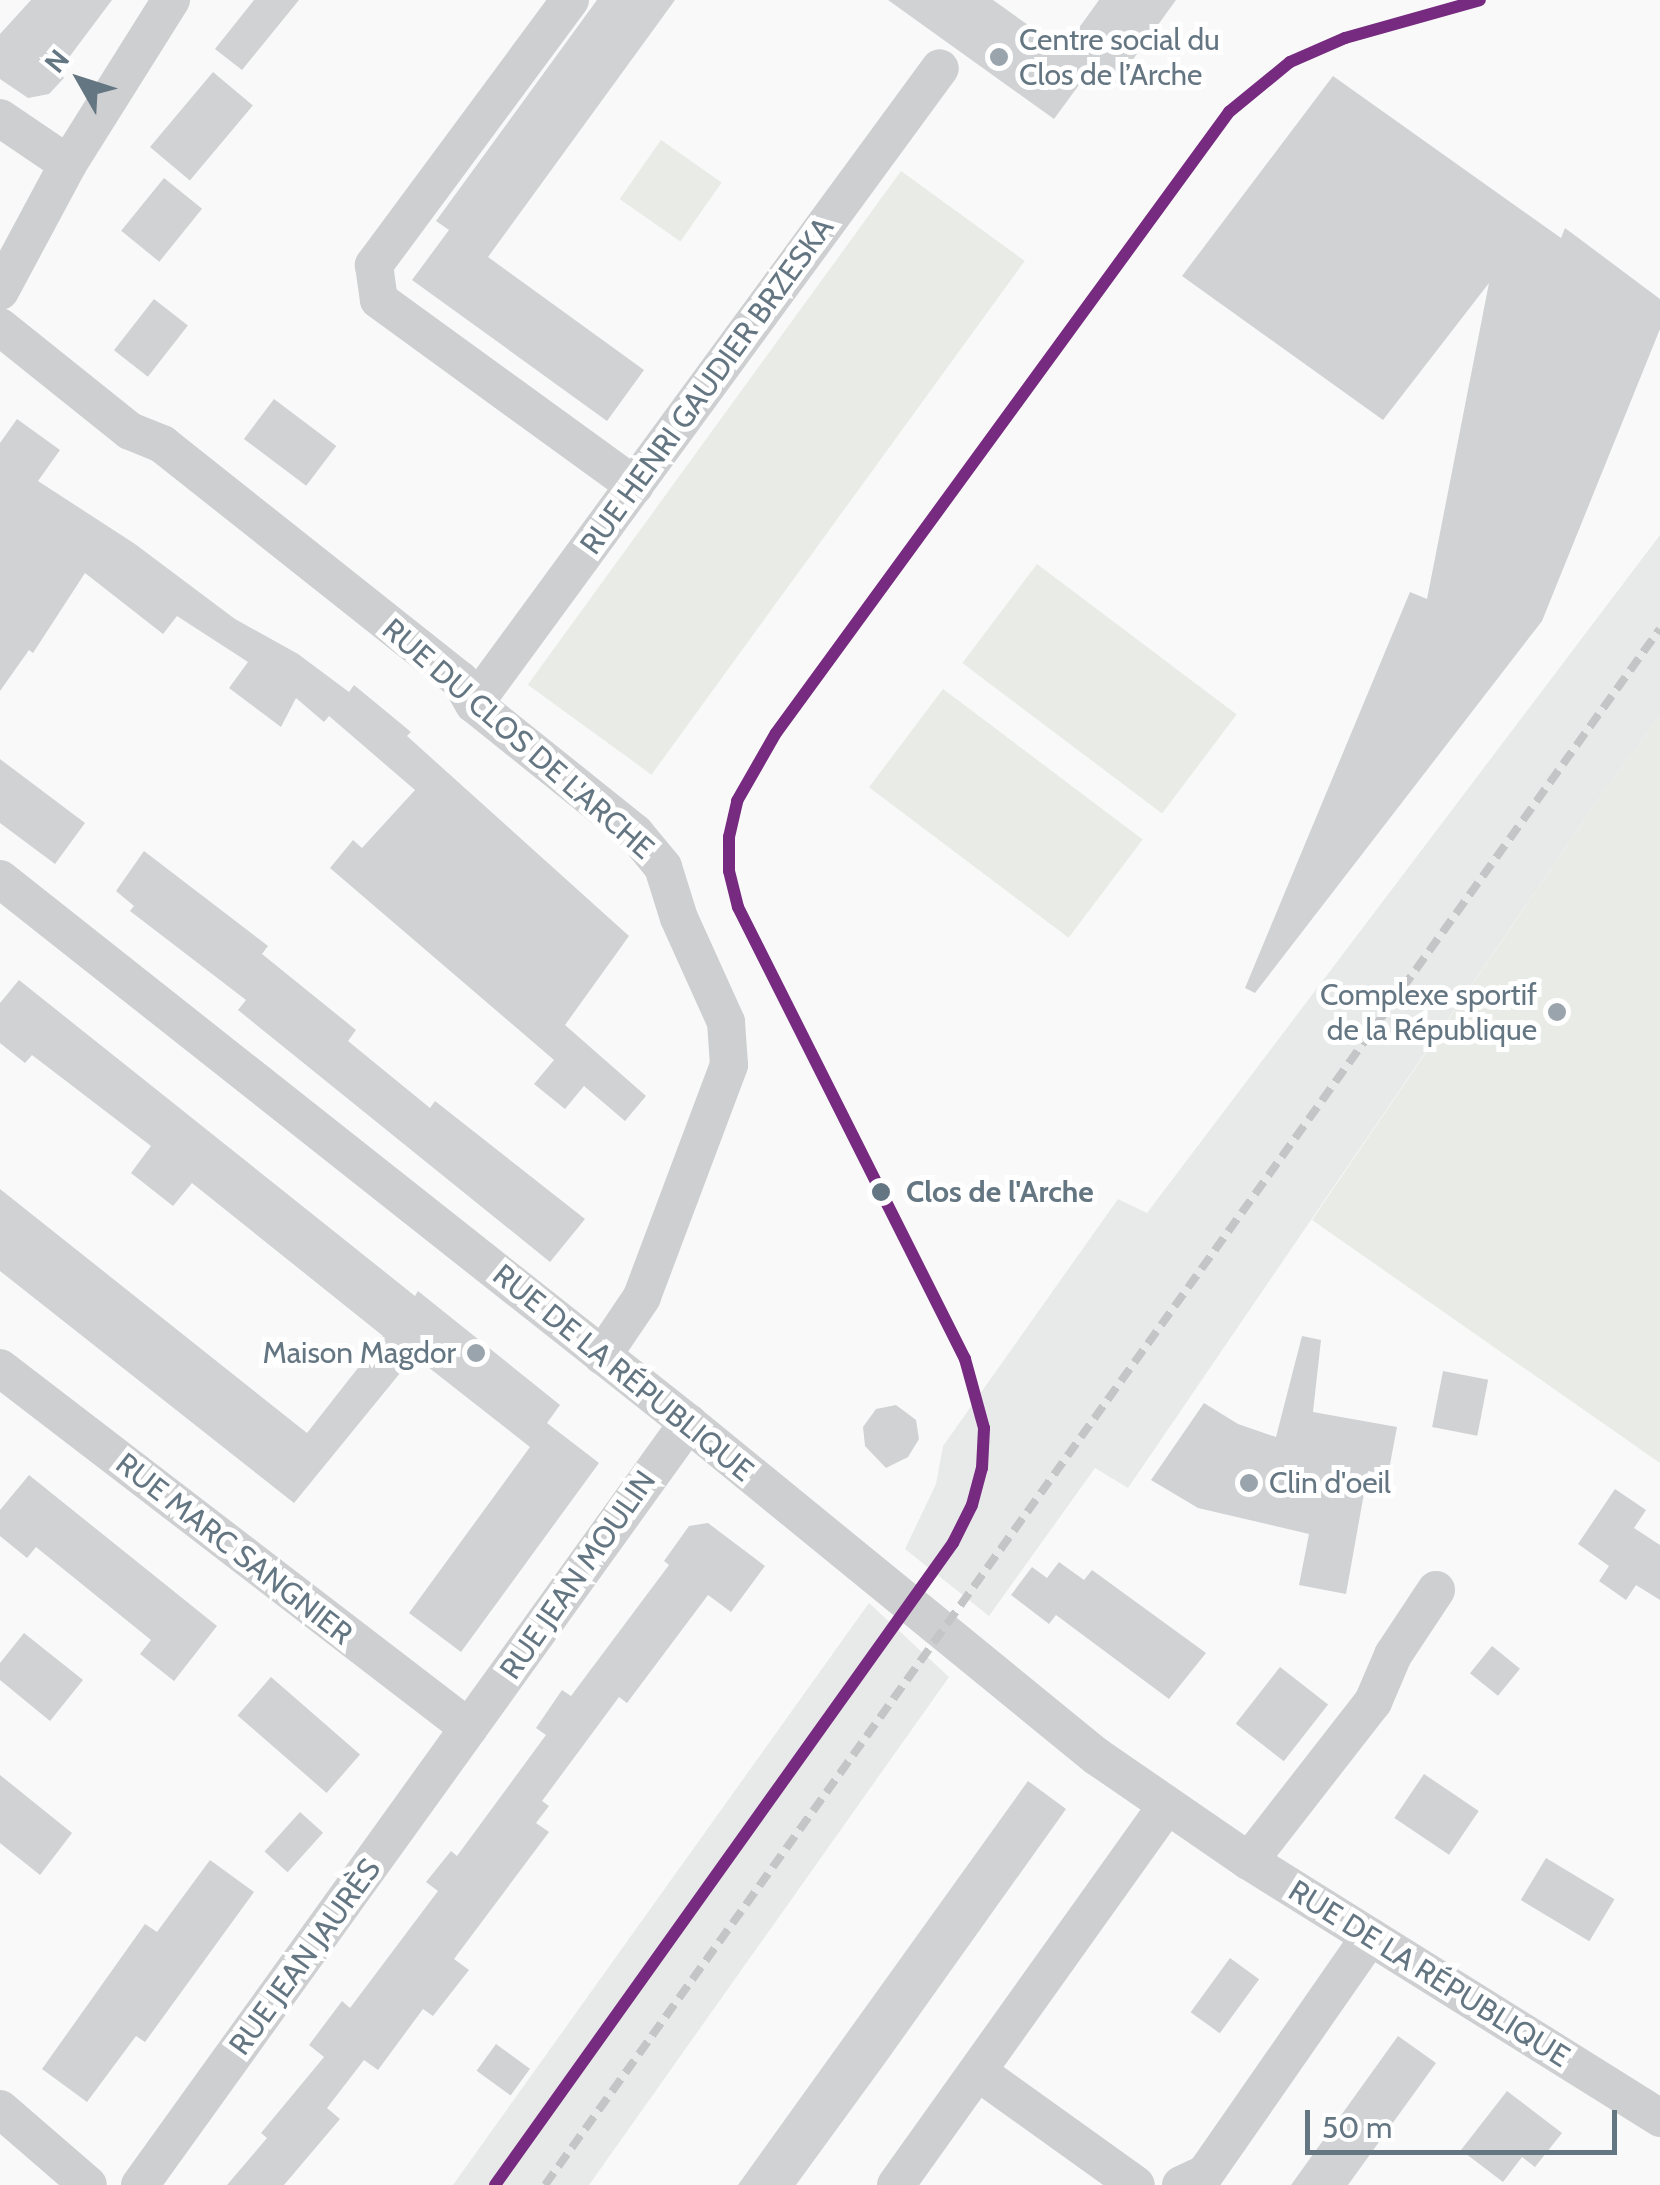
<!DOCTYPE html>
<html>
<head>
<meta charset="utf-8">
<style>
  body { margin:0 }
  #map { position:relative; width:1660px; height:2185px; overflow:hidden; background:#f9f9f9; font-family:Cabin,sans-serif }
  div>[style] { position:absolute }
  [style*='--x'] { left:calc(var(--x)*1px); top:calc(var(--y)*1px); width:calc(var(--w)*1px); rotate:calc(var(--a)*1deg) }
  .built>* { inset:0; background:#e8e9e9 }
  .green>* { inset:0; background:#e8ebe6; transform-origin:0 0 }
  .building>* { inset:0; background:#d0d2d3; transform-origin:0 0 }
  .minor>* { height:38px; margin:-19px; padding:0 19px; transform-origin:19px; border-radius:19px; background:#cecfd0 }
  .rail>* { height:8px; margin-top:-4px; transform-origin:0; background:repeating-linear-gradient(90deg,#c3c5c6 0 15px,transparent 0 23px) }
  .tram-1>* { height:12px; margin:-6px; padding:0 6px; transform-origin:6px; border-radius:6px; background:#762a80 }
  .dots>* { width:28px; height:28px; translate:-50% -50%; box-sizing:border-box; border:5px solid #fff; border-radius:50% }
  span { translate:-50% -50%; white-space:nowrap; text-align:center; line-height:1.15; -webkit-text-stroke:10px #fff; paint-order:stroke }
  .poi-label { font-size:30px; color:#657683 }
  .left { translate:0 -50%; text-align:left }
  .right { translate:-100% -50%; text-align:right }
  .street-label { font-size:30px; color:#657683 }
  .stop-label { font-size:30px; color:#657683; font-weight:700 }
  .north { position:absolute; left:30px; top:30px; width:100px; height:100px; -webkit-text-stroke:8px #fff; paint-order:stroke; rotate:309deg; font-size:28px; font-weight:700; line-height:40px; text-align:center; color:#657683 }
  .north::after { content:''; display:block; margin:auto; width:35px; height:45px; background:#657683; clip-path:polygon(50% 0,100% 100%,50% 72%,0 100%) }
  .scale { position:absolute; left:1305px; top:2110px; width:312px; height:45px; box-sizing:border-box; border:5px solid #657683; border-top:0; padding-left:12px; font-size:30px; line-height:35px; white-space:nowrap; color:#657683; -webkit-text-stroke:8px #fff; paint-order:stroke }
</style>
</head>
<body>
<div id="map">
  <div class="built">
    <i style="clip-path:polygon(1660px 535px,1660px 716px,1595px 804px,1128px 1488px,1095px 1468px,989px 1616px,905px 1549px,936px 1484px,943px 1446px,1118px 1199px,1147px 1213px)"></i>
    <i style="clip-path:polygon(869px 1603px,949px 1677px,589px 2185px,453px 2185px)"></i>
  </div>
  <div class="green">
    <i style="left:661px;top:140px;width:74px;height:72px;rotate:35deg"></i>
    <i style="left:901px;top:171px;width:153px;height:635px;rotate:36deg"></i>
    <i style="left:1037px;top:564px;width:250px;height:124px;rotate:37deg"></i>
    <i style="left:943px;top:689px;width:250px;height:123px;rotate:37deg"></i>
    <i style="clip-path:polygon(1660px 716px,1660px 1463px,1312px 1220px,1595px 804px)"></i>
  </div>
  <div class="building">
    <i style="clip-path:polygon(31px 0,112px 0,58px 72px,64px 78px,49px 94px,28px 98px,0 79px,0 34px)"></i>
    <i style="clip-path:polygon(254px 0,299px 0,242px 70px,215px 49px)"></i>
    <i style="clip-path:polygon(597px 0,675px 0,488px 257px,644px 370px,607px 421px,412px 280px,449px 230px,436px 221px)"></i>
    <i style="clip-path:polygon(888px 0,993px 0,1063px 50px,1099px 0,1176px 0,1113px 87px,1090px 70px,1054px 119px)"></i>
    <i style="left:213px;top:72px;width:52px;height:98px;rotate:40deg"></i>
    <i style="clip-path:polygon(1333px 76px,1561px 238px,1565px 228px,1660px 299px,1660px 329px,1542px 621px,1255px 993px,1245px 988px,1410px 592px,1427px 599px,1489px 283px,1383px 420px,1182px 276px)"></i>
    <i style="left:164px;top:178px;width:49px;height:68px;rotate:39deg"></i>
    <i style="left:154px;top:299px;width:43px;height:65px;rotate:38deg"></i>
    <i style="left:274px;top:399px;width:78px;height:50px;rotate:37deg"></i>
    <i style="clip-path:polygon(17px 419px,60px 450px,38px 481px,135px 544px,235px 619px,298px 654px,349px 692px,354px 685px,411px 732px,407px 736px,629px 936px,565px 1025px,646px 1096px,625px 1121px,584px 1086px,565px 1109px,534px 1084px,554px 1060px,330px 868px,353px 840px,362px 848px,415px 790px,329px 716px,324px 722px,296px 698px,281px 727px,229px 688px,248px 662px,177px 616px,163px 634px,85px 573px,33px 653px,29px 650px,0 691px,0 443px)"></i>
    <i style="clip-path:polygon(0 759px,85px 823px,55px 864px,0 823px)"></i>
    <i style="clip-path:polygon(144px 851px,268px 946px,262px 954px,356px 1030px,348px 1041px,430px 1108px,435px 1101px,585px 1219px,550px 1262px,238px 1010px,246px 1000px,130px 911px,134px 906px,116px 891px)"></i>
    <i style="clip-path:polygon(19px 980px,415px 1296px,418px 1291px,560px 1405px,547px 1423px,599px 1463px,461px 1652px,409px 1613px,530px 1447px,414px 1356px,294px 1503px,0 1271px,0 1189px,307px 1433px,383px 1336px,192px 1183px,173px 1206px,131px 1173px,151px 1146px,32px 1055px,25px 1063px,0 1043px,0 1003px)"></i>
    <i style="clip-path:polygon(1302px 1336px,1321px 1340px,1313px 1412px,1397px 1427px,1388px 1475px,1368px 1471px,1346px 1594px,1299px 1585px,1309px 1534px,1198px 1508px,1151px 1480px,1204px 1403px,1238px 1424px,1276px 1437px)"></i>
    <i style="left:1443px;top:1371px;width:46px;height:57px;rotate:11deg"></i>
    <i style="clip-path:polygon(896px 1405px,916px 1420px,919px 1439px,908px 1457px,886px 1468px,865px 1446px,863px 1427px,876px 1409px)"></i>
    <i style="clip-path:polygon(29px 1475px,217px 1626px,174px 1681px,140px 1654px,151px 1640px,36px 1547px,27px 1558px,0 1536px,0 1510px)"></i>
    <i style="clip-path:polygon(1615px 1489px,1646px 1510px,1634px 1528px,1660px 1545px,1660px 1600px,1636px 1585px,1626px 1600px,1599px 1581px,1609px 1566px,1578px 1544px)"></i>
    <i style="clip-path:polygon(708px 1523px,765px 1566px,731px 1612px,708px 1595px,627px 1703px,619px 1697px,542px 1801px,549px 1806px,536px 1823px,549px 1832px,454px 1959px,469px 1970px,433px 2016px,423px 2009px,378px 2070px,364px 2060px,327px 2108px,340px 2119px,284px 2185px,227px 2185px,267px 2138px,261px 2133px,324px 2057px,309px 2045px,342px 2001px,350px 2008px,438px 1891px,426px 1882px,451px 1851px,457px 1856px,546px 1735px,536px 1728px,562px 1690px,571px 1696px,669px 1565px,664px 1561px,689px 1526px)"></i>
    <i style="clip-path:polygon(1059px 1562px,1084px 1580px,1092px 1570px,1206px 1653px,1169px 1699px,1056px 1615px,1049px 1624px,1011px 1595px,1032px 1567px,1047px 1578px)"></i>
    <i style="clip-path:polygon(24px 1633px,83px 1680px,50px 1721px,0 1680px,0 1663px)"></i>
    <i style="left:1492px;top:1646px;width:36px;height:35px;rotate:39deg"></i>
    <i style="left:1280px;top:1667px;width:61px;height:72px;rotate:38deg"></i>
    <i style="left:271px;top:1677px;width:118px;height:51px;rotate:41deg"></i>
    <i style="left:1424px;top:1774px;width:66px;height:53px;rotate:34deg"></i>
    <i style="clip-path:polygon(0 1775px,72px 1833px,40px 1875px,0 1843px)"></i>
    <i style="clip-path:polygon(1028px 1781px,1066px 1809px,885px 2063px,796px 2185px,738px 2185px)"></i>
    <i style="left:300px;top:1812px;width:31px;height:53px;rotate:42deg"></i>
    <i style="left:1546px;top:1858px;width:80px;height:49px;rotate:31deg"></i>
    <i style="clip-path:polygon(210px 1860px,254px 1892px,145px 2042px,136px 2036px,87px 2102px,42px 2069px,145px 1924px,157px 1932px)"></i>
    <i style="left:1230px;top:1958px;width:36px;height:67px;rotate:36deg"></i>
    <i style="clip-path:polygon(1398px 2036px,1436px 2063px,1348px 2185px,1291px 2185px)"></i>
    <i style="left:496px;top:2044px;width:42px;height:33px;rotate:36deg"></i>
    <i style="clip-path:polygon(1507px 2091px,1562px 2133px,1535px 2167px,1522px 2157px,1503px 2182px,1461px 2150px)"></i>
  </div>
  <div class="minor">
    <i style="--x:570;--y:0;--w:330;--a:126.5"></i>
    <i style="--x:374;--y:265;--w:35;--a:82"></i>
    <i style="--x:379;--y:300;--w:316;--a:36"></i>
    <i style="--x:0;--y:118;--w:82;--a:34.1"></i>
    <i style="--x:0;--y:291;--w:144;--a:-61.8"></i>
    <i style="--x:68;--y:164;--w:194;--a:-57.9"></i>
    <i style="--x:0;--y:327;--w:166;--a:38.7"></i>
    <i style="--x:130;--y:431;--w:35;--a:22"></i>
    <i style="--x:162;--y:444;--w:380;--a:38.4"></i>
    <i style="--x:460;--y:680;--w:28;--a:60"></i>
    <i style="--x:474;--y:704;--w:206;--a:38.7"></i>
    <i style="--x:635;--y:833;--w:44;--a:50.5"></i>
    <i style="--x:663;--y:867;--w:53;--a:72.6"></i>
    <i style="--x:679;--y:918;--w:114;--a:65.7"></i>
    <i style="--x:726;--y:1022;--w:43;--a:86"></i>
    <i style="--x:729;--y:1065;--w:248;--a:110.6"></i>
    <i style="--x:642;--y:1297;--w:71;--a:124.1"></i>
    <i style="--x:474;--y:704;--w:788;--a:-53.77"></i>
    <i style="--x:0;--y:879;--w:877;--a:38.33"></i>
    <i style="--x:688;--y:1423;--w:527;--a:39.22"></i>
    <i style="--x:1096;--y:1756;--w:186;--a:34.5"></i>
    <i style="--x:1249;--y:1861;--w:485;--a:32"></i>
    <i style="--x:0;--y:1368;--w:591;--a:37.51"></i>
    <i style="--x:1249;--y:1861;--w:202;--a:-52.1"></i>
    <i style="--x:1373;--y:1702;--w:51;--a:-66.9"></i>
    <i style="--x:1393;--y:1655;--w:78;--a:-56.5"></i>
    <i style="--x:978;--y:2072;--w:194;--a:35.6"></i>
    <i style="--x:0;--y:2109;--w:116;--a:40.8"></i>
    <i style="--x:140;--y:2185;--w:939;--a:-54.28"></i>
    <i style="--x:896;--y:2185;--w:465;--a:-54.5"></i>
    <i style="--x:1181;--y:2185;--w:26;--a:-25"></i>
    <i style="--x:1205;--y:2174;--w:289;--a:-55.2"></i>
  </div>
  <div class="rail">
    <i style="--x:545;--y:2185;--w:1914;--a:-54.38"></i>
  </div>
  <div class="tram-1">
    <i style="--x:495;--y:2185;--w:789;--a:-54.5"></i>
    <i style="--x:953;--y:1543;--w:42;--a:-63.4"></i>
    <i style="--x:972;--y:1505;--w:38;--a:-75"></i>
    <i style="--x:982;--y:1468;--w:40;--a:-87.1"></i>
    <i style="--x:984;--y:1428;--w:72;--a:-105.4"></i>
    <i style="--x:965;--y:1359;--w:506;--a:-116.67"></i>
    <i style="--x:738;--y:907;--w:37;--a:-104"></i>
    <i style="--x:729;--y:871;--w:34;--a:-90"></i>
    <i style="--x:729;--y:837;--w:37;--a:-77"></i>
    <i style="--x:737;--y:801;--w:78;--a:-60.2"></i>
    <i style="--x:776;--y:733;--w:769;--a:-53.89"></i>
    <i style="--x:1229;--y:112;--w:79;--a:-39.3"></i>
    <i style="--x:1290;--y:62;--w:60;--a:-23.6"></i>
    <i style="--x:1345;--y:38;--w:140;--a:-15.7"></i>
  </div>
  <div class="dots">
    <i style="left:999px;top:57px;background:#99a4ac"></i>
    <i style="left:1557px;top:1012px;background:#99a4ac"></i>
    <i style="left:881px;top:1192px;background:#657683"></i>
    <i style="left:476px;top:1353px;background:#99a4ac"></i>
    <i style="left:1249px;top:1483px;background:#99a4ac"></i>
  </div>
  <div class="poi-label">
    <span class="left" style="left:1019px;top:57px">Centre social du<br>Clos de l’Arche</span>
    <span class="right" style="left:1537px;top:1012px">Complexe sportif<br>de la République</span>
    <span class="right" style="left:456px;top:1353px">Maison Magdor</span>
    <span class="left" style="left:1269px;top:1483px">Clin d'oeil</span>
  </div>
  <div class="street-label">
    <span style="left:707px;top:386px;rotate:-54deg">RUE HENRI GAUDIER BRZESKA</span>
    <span style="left:518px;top:739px;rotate:41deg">RUE DU CLOS DE L'ARCHE</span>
    <span style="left:623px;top:1373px;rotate:39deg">RUE DE LA RÉPUBLIQUE</span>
    <span style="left:234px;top:1549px;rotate:38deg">RUE MARC SANGNIER</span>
    <span style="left:578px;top:1575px;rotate:-55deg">RUE JEAN MOULIN</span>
    <span style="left:305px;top:1957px;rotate:-54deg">RUE JEAN JAURÈS</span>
    <span style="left:1429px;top:1974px;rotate:32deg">RUE DE LA RÉPUBLIQUE</span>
  </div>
  <div class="stop-label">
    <span class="left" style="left:906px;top:1192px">Clos de l'Arche</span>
  </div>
  <div class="north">N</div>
  <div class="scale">50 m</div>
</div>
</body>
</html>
